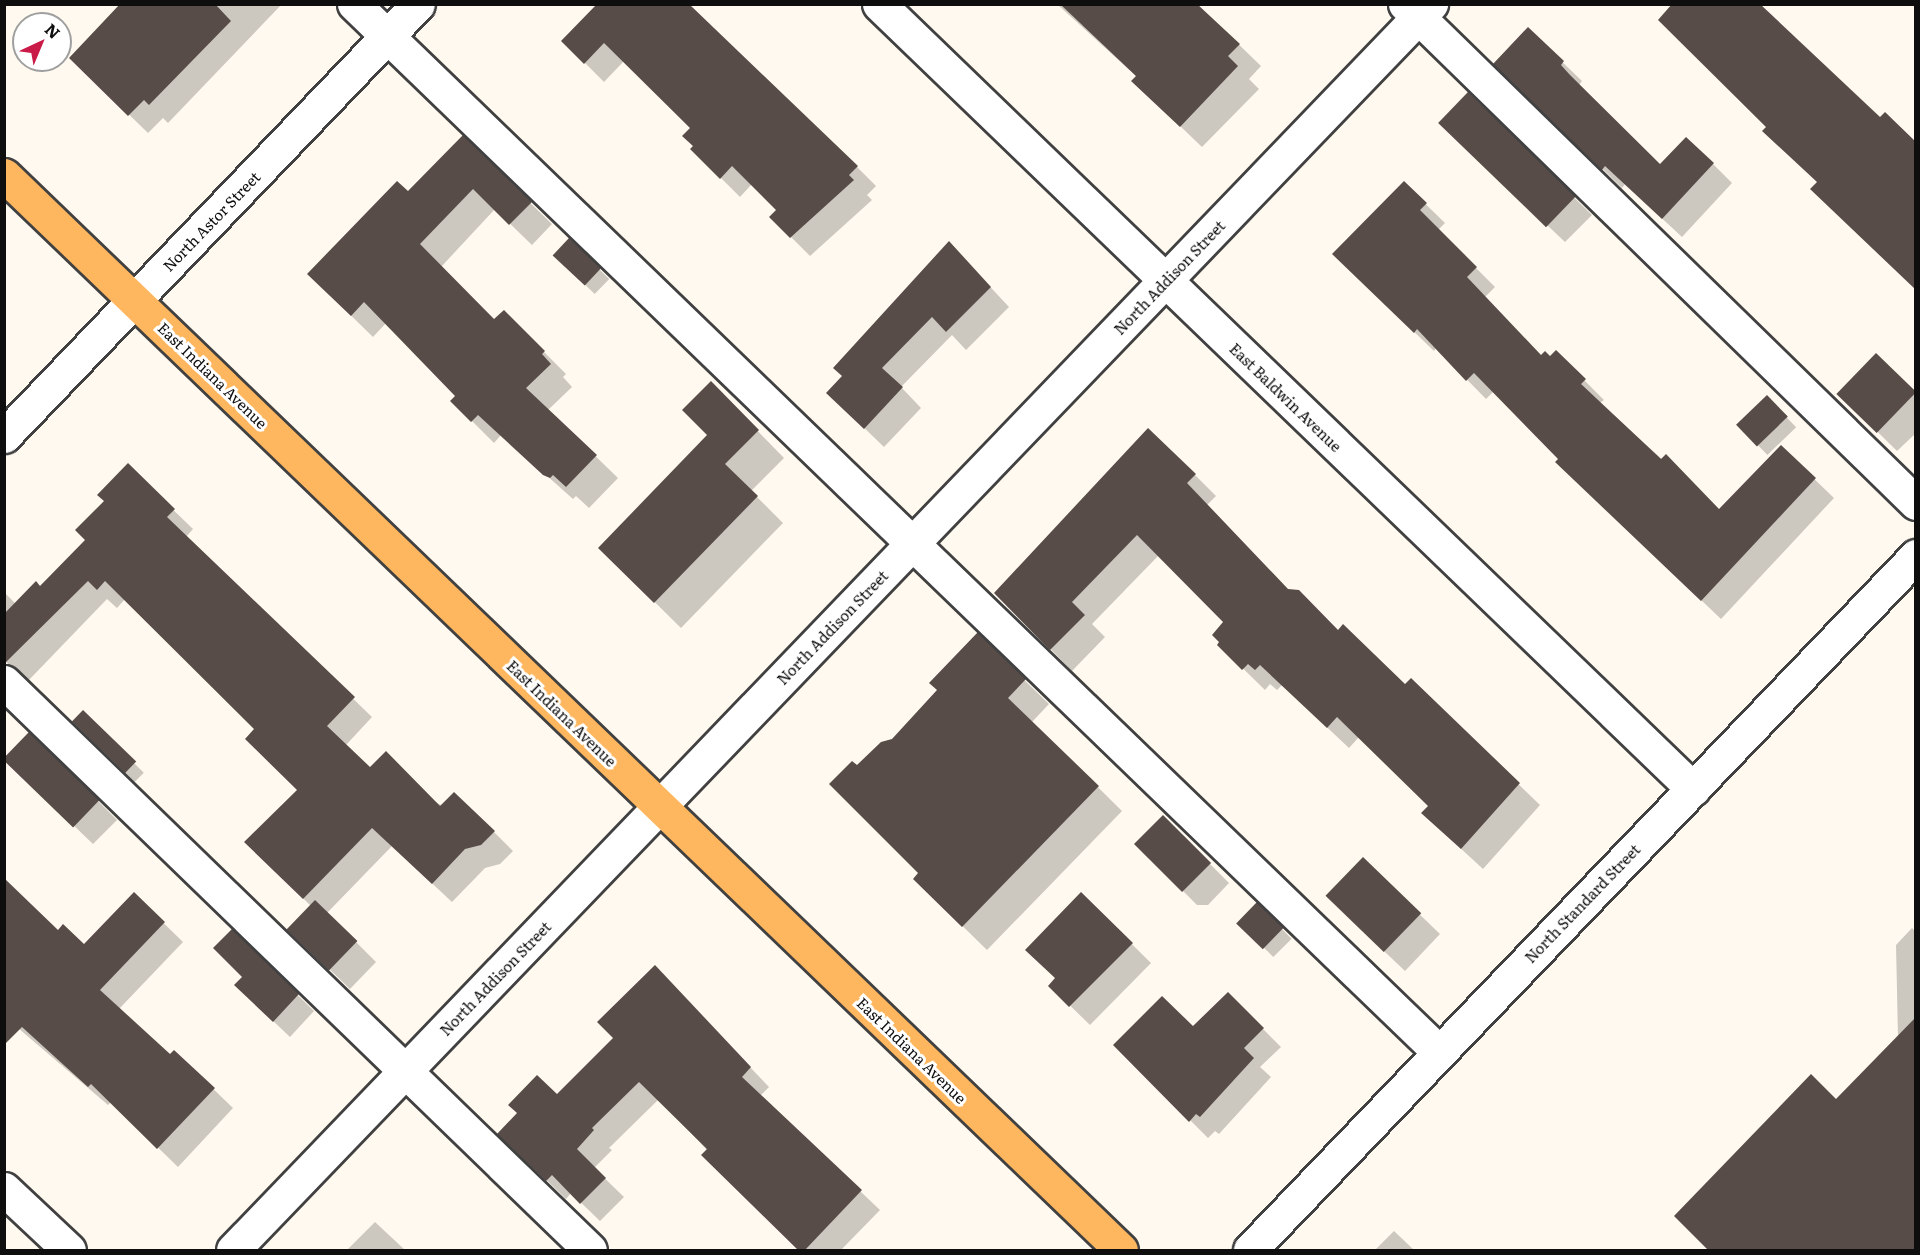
<!DOCTYPE html>
<html>
<head>
<meta charset="utf-8">
<style>
  body { margin:0 }
  #map { position:relative; width:1920px; height:1255px; overflow:hidden; background:#fff9ef; font-family:Literata,serif }
  div>[style] { position:absolute }
  [style*='--x'] { left:calc(var(--x)*1px); top:calc(var(--y)*1px); width:calc(var(--w)*1px); rotate:calc(var(--a)*1deg) }
  .shadow>* { inset:0; background:#0003; transform-origin:0 0 }
  .building>* { inset:0; background:#584c49; transform-origin:0 0 }
  .roads { filter:drop-shadow(2px 0 #414141) drop-shadow(-2px 0 #414141) drop-shadow(0 2px #414141) drop-shadow(0 -2px #414141) }
  .minor>* { height:33px; margin:-16.5px; padding:0 16.5px; transform-origin:16.5px; border-radius:16.5px; background:#fff }
  .major>* { height:33px; margin:-16.5px; padding:0 16.5px; transform-origin:16.5px; border-radius:16.5px; background:#ffb75f }
  span { translate:-50% -50%; white-space:nowrap; text-align:center; line-height:1.15; -webkit-text-stroke:6px #fff; paint-order:stroke }
  .street-label { font-size:15px; color:#0e0e0e }
  .frame { position:absolute; inset:0; border:6px solid #0e0e0e; pointer-events:none }
  .north { position:absolute; left:12px; top:12px; width:60px; height:60px; box-sizing:border-box; background:#fff; border:2px solid #9f9f9f; border-radius:50%; rotate:44deg; font-size:16px; font-weight:700; line-height:24px; text-align:center; color:#0e0e0e }
  .north::after { content:''; display:block; margin:auto; width:21px; height:27px; background:#ca1a47; clip-path:polygon(50% 0,100% 100%,50% 72%,0 100%) }
</style>
</head>
<body>
<div id="map">
  <div class="shadow">
    <i style="clip-path:polygon(122px 4px,282px 4px,168px 123px,163px 118px,148px 133px,71px 58px)"></i>
    <i style="clip-path:polygon(594px 4px,673px 4px,857px 167px,876px 186px,867px 195px,872px 200px,810px 256px,771px 217px,778px 210px,752px 184px,740px 197px,721px 178px,684px 136px,692px 128px,624px 61px,604px 82px,563px 41px,596px 7px)"></i>
    <i style="clip-path:polygon(1057px 4px,1197px 4px,1261px 66px,1249px 79px,1259px 89px,1202px 147px,1155px 102px,1137px 77px)"></i>
    <i style="clip-path:polygon(1528px 29px,1582px 81px,1579px 85px,1660px 166px,1713px 164px,1732px 183px,1682px 237px,1625px 184px,1622px 188px,1496px 64px)"></i>
    <i style="clip-path:polygon(1468px 94px,1592px 215px,1565px 242px,1457px 140px)"></i>
    <i style="clip-path:polygon(463px 138px,552px 224px,532px 245px,495px 209px,441px 267px,494px 321px,504px 312px,566px 374px,563px 377px,572px 387px,548px 410px,618px 478px,589px 508px,576px 496px,573px 499px,501px 435px,494px 443px,452px 401px,457px 396px,386px 323px,373px 337px,331px 296px,408px 193px)"></i>
    <i style="clip-path:polygon(1404px 183px,1445px 223px,1438px 230px,1495px 287px,1485px 297px,1541px 357px,1550px 358px,1556px 352px,1604px 400px,1600px 403px,1719px 511px,1781px 447px,1834px 498px,1721px 619px,1576px 481px,1560px 459px,1494px 391px,1486px 399px,1436px 348px,1434px 351px,1353px 273px)"></i>
    <i style="left:569px;top:240px;width:56px;height:21px;rotate:44deg"></i>
    <i style="clip-path:polygon(968px 263px,1009px 307px,966px 350px,952px 335px,901px 387px,921px 408px,884px 447px,828px 393px)"></i>
    <i style="clip-path:polygon(1876px 355px,1916px 394px,1916px 433px,1897px 451px,1838px 393px)"></i>
    <i style="clip-path:polygon(711px 383px,784px 458px,751px 491px,783px 523px,681px 628px,600px 548px,709px 435px)"></i>
    <i style="left:1767px;top:397px;width:42px;height:40px;rotate:46deg"></i>
    <i style="clip-path:polygon(128px 466px,193px 529px,186px 537px,372px 717px,346px 745px,370px 769px,494px 832px,513px 851px,500px 864px,485px 868px,452px 902px,392px 846px,327px 913px,376px 962px,350px 989px,288px 929px,311px 906px,265px 861px,299px 790px,256px 729px,125px 599px,117px 608px,107px 599px,27px 682px,4px 660px,4px 592px,16px 604px,40px 588px,87px 540px)"></i>
    <i style="clip-path:polygon(1195px 475px,1216px 496px,1207px 505px,1289px 591px,1405px 686px,1411px 680px,1540px 805px,1483px 869px,1445px 834px,1430px 806px,1359px 737px,1349px 748px,1282px 685px,1277px 690px,1270px 684px,1265px 690px,1219px 645px,1225px 621px,1159px 555px,1092px 624px,1105px 637px,1072px 671px,996px 593px)"></i>
    <i style="clip-path:polygon(978px 635px,1049px 704px,1032px 722px,1122px 811px,987px 950px,939px 903px,857px 767px,892px 740px,939px 690px)"></i>
    <i style="left:83px;top:712px;width:86px;height:13px;rotate:45deg"></i>
    <i style="clip-path:polygon(24px 778px,98px 801px,117px 820px,93px 844px)"></i>
    <i style="clip-path:polygon(1163px 817px,1229px 883px,1208px 905px,1197px 905px,1136px 844px)"></i>
    <i style="clip-path:polygon(1363px 860px,1440px 934px,1405px 971px,1347px 916px)"></i>
    <i style="clip-path:polygon(134px 894px,183px 942px,119px 1009px,170px 1056px,175px 1052px,233px 1108px,178px 1167px,111px 1102px,108px 1105px,4px 1016px,58px 932px,84px 946px)"></i>
    <i style="clip-path:polygon(1082px 895px,1151px 963px,1090px 1025px,1050px 986px,1056px 979px)"></i>
    <i style="left:1257px;top:904px;width:49px;height:26px;rotate:45deg"></i>
    <i style="clip-path:polygon(1912px 928px,1916px 932px,1916px 1250px,1836px 1101px,1898px 1037px,1896px 945px)"></i>
    <i style="clip-path:polygon(232px 931px,314px 1011px,290px 1037px,252px 1001px)"></i>
    <i style="clip-path:polygon(673px 986px,769px 1087px,760px 1096px,880px 1210px,841px 1250px,801px 1250px,659px 1099px,609px 1148px,612px 1150px,594px 1168px,624px 1197px,600px 1221px,571px 1193px,566px 1199px,499px 1134px,557px 1096px)"></i>
    <i style="clip-path:polygon(1228px 994px,1281px 1047px,1260px 1067px,1271px 1077px,1219px 1134px,1215px 1131px,1208px 1138px,1115px 1045px,1193px 1028px)"></i>
    <i style="clip-path:polygon(375px 1222px,405px 1250px,347px 1250px)"></i>
    <i style="clip-path:polygon(1394px 1231px,1414px 1250px,1375px 1250px)"></i>
  </div>
  <div class="building">
    <i style="clip-path:polygon(120px 4px,215px 4px,231px 21px,149px 105px,144px 100px,128px 116px,69px 58px)"></i>
    <i style="clip-path:polygon(597px 4px,689px 4px,858px 166px,849px 175px,854px 180px,790px 238px,769px 217px,776px 210px,732px 166px,720px 179px,690px 149px,693px 146px,682px 136px,690px 128px,604px 43px,584px 64px,561px 41px)"></i>
    <i style="clip-path:polygon(1060px 4px,1197px 4px,1240px 44px,1228px 56px,1238px 66px,1180px 127px,1131px 81px,1136px 76px)"></i>
    <i style="clip-path:polygon(1672px 4px,1760px 4px,1880px 117px,1885px 112px,1916px 142px,1916px 290px,1810px 189px,1817px 182px,1762px 131px,1766px 127px,1658px 20px)"></i>
    <i style="clip-path:polygon(1528px 27px,1564px 61px,1561px 65px,1570px 75px,1660px 164px,1686px 137px,1714px 163px,1662px 219px,1605px 166px,1602px 170px,1493px 64px)"></i>
    <i style="left:1468px;top:92px;width:150px;height:43px;rotate:44deg"></i>
    <i style="clip-path:polygon(463px 135px,532px 202px,509px 225px,473px 189px,420px 244px,494px 319px,504px 310px,545px 351px,542px 354px,551px 364px,526px 388px,597px 455px,566px 487px,553px 475px,550px 478px,543px 475px,478px 415px,471px 422px,450px 401px,455px 396px,364px 302px,351px 316px,307px 274px,397px 181px,408px 191px)"></i>
    <i style="clip-path:polygon(1404px 181px,1427px 203px,1420px 210px,1477px 267px,1467px 277px,1541px 355px,1545px 351px,1550px 356px,1556px 350px,1586px 379px,1581px 384px,1661px 459px,1666px 454px,1719px 509px,1781px 445px,1816px 478px,1701px 601px,1555px 462px,1558px 459px,1474px 373px,1466px 381px,1417px 329px,1414px 333px,1332px 254px)"></i>
    <i style="left:569px;top:238px;width:44px;height:24px;rotate:43deg"></i>
    <i style="clip-path:polygon(949px 241px,991px 287px,946px 332px,932px 317px,882px 368px,903px 387px,864px 429px,826px 393px,842px 376px,833px 368px)"></i>
    <i style="left:1876px;top:353px;width:56px;height:57px;rotate:44deg"></i>
    <i style="clip-path:polygon(711px 381px,759px 430px,725px 464px,758px 496px,654px 603px,598px 548px,707px 435px,682px 410px)"></i>
    <i style="left:1767px;top:395px;width:30px;height:43px;rotate:46deg"></i>
    <i style="clip-path:polygon(1148px 428px,1196px 474px,1187px 483px,1288px 589px,1299px 590px,1338px 630px,1343px 624px,1405px 684px,1411px 678px,1520px 783px,1461px 849px,1421px 813px,1428px 806px,1337px 717px,1327px 728px,1260px 665px,1255px 670px,1248px 664px,1242px 670px,1217px 645px,1219px 642px,1212px 635px,1223px 622px,1137px 535px,1072px 602px,1085px 615px,1050px 650px,994px 593px)"></i>
    <i style="clip-path:polygon(128px 463px,175px 509px,167px 517px,355px 697px,327px 726px,370px 767px,386px 751px,440px 806px,454px 792px,495px 831px,481px 845px,465px 849px,432px 884px,372px 828px,303px 899px,244px 842px,297px 790px,245px 739px,254px 729px,105px 581px,97px 590px,88px 581px,4px 664px,4px 614px,36px 581px,40px 586px,85px 540px,75px 530px,104px 501px,97px 495px)"></i>
    <i style="clip-path:polygon(978px 632px,1026px 679px,1008px 698px,1099px 786px,962px 927px,913px 879px,918px 873px,829px 784px,852px 761px,857px 765px,881px 742px,892px 739px,937px 690px,929px 683px)"></i>
    <i style="left:83px;top:710px;width:74px;height:16px;rotate:44deg"></i>
    <i style="left:29px;top:732px;width:98px;height:38px;rotate:44deg"></i>
    <i style="left:1163px;top:815px;width:68px;height:41px;rotate:45deg"></i>
    <i style="left:1363px;top:857px;width:81px;height:54px;rotate:44deg"></i>
    <i style="clip-path:polygon(4px 878px,58px 930px,63px 924px,84px 944px,134px 892px,165px 922px,100px 990px,170px 1054px,174px 1050px,215px 1088px,157px 1149px,91px 1084px,88px 1087px,22px 1027px,4px 1045px)"></i>
    <i style="clip-path:polygon(1081px 892px,1133px 943px,1069px 1007px,1048px 986px,1055px 978px,1025px 950px)"></i>
    <i style="left:315px;top:900px;width:59px;height:41px;rotate:44deg"></i>
    <i style="left:1257px;top:902px;width:37px;height:30px;rotate:44deg"></i>
    <i style="clip-path:polygon(232px 929px,299px 994px,273px 1022px,234px 985px,242px 977px,213px 948px)"></i>
    <i style="clip-path:polygon(655px 965px,751px 1067px,742px 1077px,862px 1190px,804px 1251px,799px 1251px,701px 1155px,707px 1149px,639px 1082px,592px 1128px,594px 1130px,577px 1149px,606px 1178px,580px 1204px,552px 1175px,546px 1181px,497px 1134px,517px 1113px,508px 1105px,537px 1075px,557px 1094px,613px 1038px,597px 1022px)"></i>
    <i style="clip-path:polygon(1228px 992px,1264px 1028px,1244px 1048px,1254px 1058px,1200px 1117px,1196px 1114px,1189px 1122px,1113px 1045px,1162px 996px,1193px 1026px)"></i>
    <i style="clip-path:polygon(1916px 1017px,1916px 1251px,1709px 1251px,1674px 1216px,1811px 1074px,1836px 1099px)"></i>
  </div>
  <div class="roads">
    <div class="minor">
      <i style="--x:354;--y:4;--w:1508;--a:44.01"></i>
      <i style="--x:879;--y:4;--w:1131;--a:43.96"></i>
      <i style="--x:1405;--y:4;--w:714;--a:44.32"></i>
      <i style="--x:4;--y:436;--w:598;--a:-46.22"></i>
      <i style="--x:4;--y:682;--w:816;--a:44.11"></i>
      <i style="--x:4;--y:1189;--w:89;--a:43.2"></i>
      <i style="--x:233;--y:1250;--w:1729;--a:-46.13"></i>
      <i style="--x:1250;--y:1250;--w:962;--a:-46.18"></i>
    </div>
    <div class="major">
      <i style="--x:4;--y:175;--w:1550;--a:43.9"></i>
    </div>
  </div>
  <div class="street-label">
    <span style="left:211px;top:221px;rotate:-46deg">North Astor Street</span>
    <span style="left:1169px;top:277px;rotate:-46deg">North Addison Street</span>
    <span style="left:213px;top:375px;rotate:44deg">East Indiana Avenue</span>
    <span style="left:1286px;top:397px;rotate:44deg">East Baldwin Avenue</span>
    <span style="left:832px;top:627px;rotate:-46deg">North Addison Street</span>
    <span style="left:562px;top:713px;rotate:44deg">East Indiana Avenue</span>
    <span style="left:1582px;top:903px;rotate:-46deg">North Standard Street</span>
    <span style="left:495px;top:978px;rotate:-46deg">North Addison Street</span>
    <span style="left:912px;top:1050px;rotate:44deg">East Indiana Avenue</span>
  </div>
  <div class="frame"></div>
  <div class="north">N</div>
</div>
</body>
</html>
